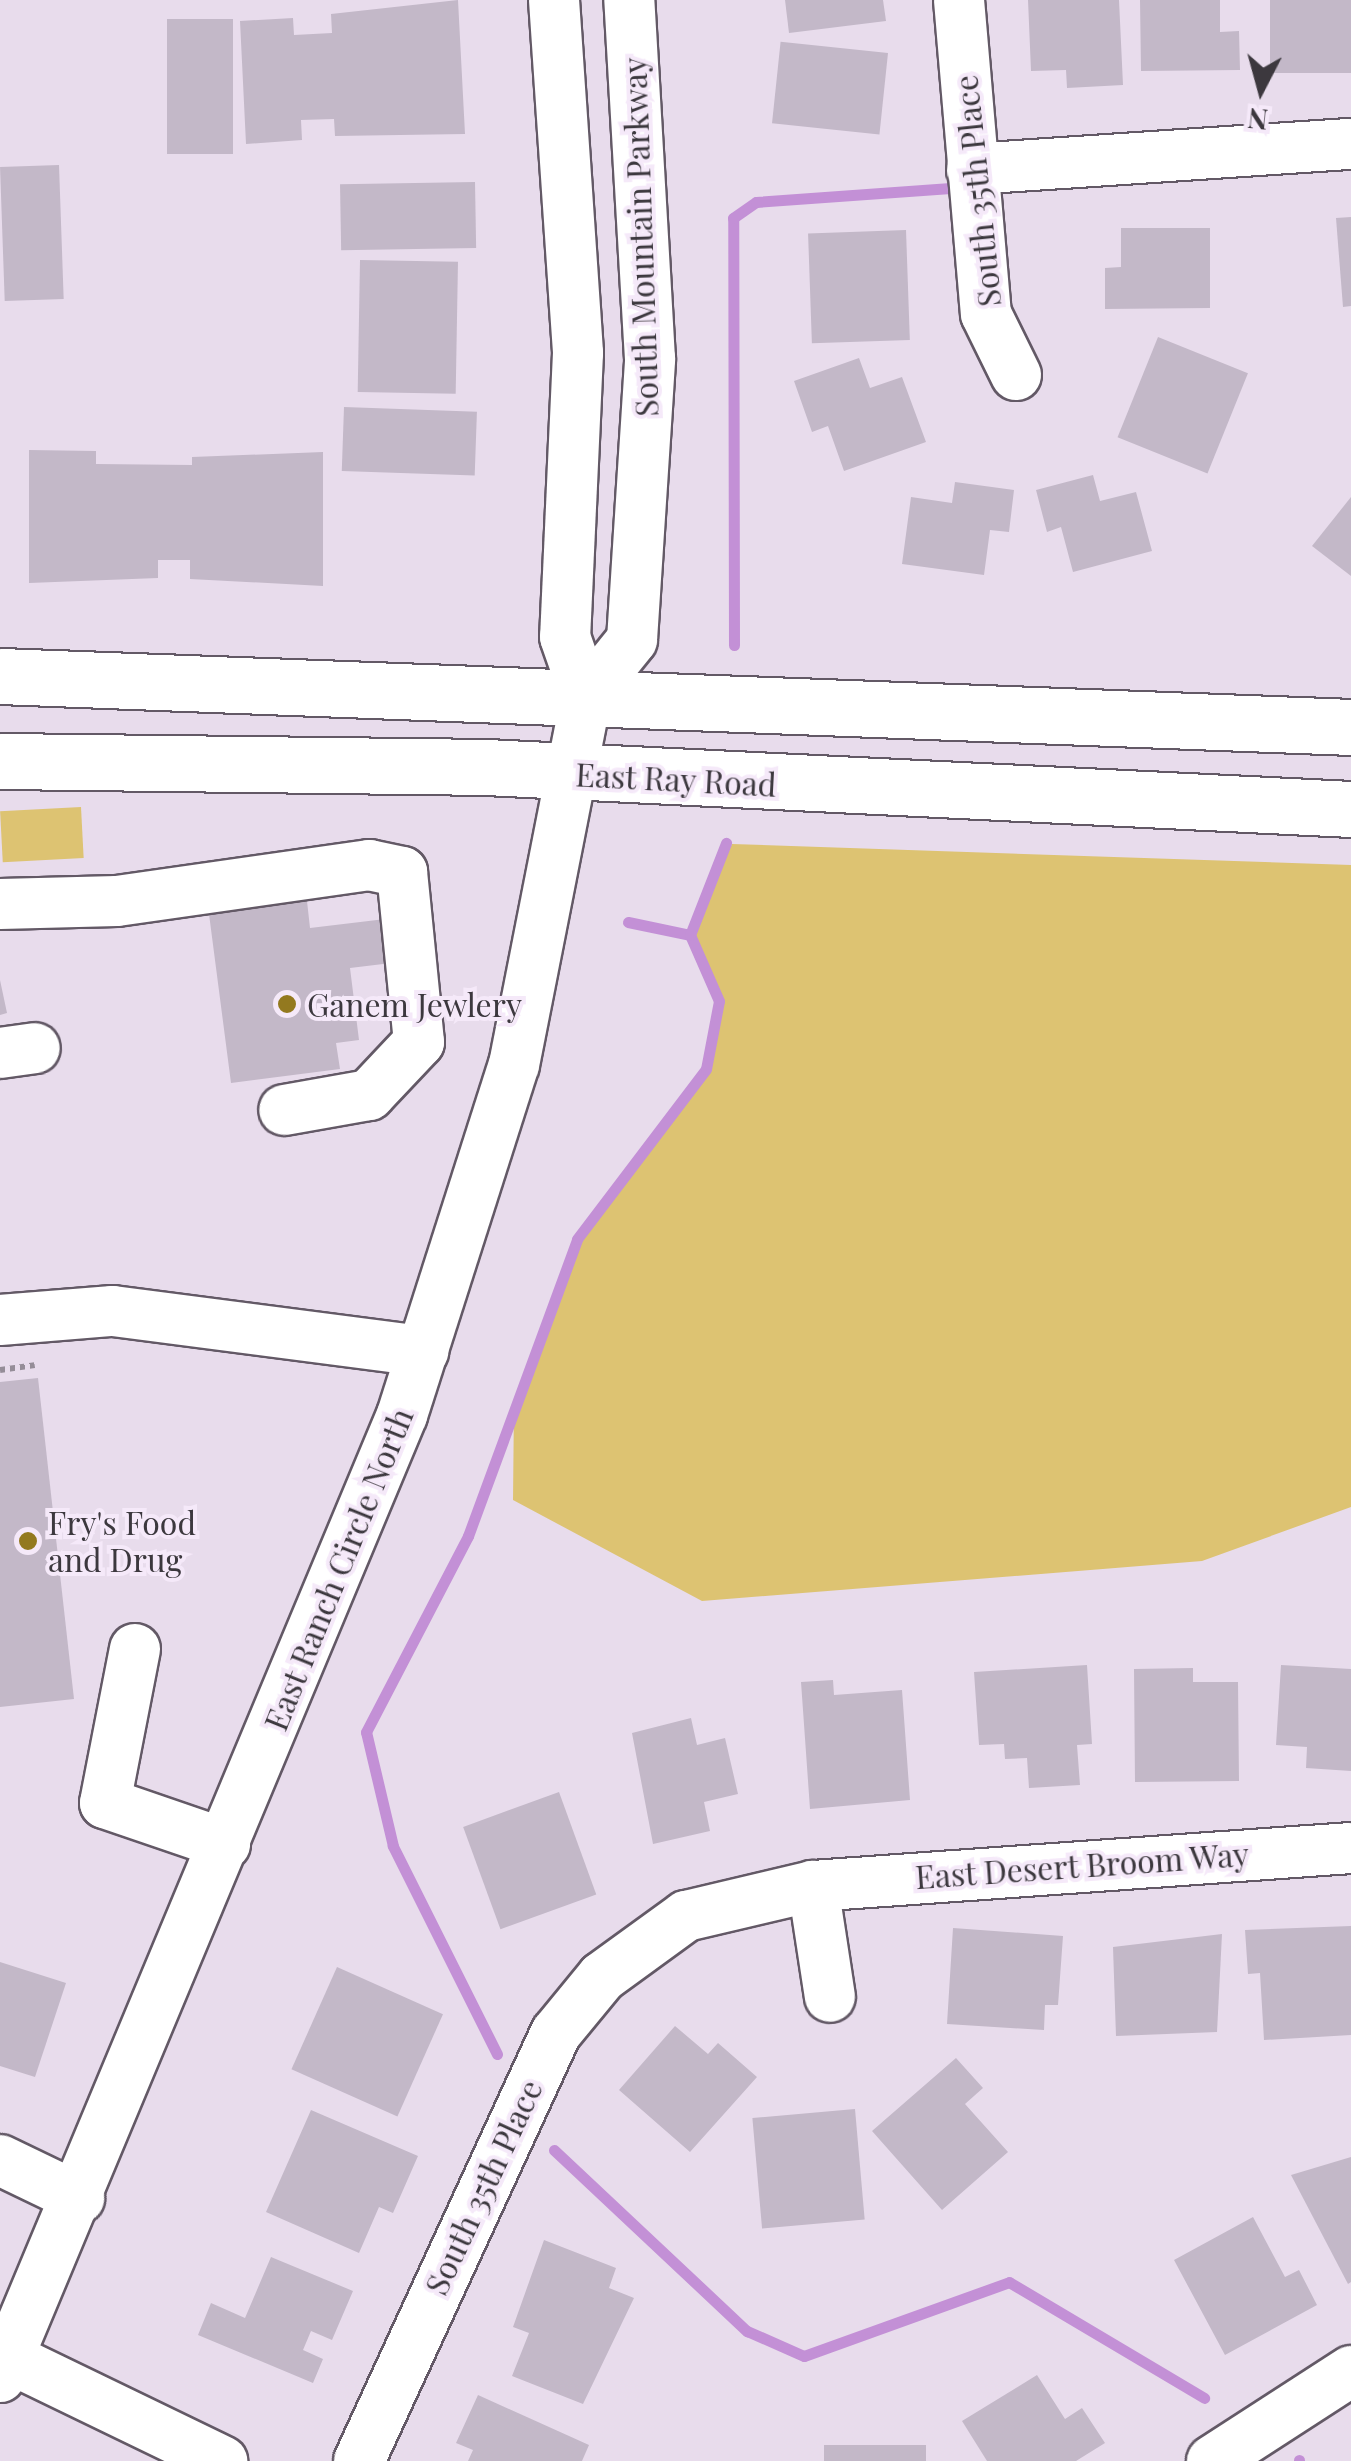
<!DOCTYPE html>
<html>
<head>
<meta charset="utf-8">
<style>
  body { margin:0 }
  #map { position:relative; width:1351px; height:2461px; overflow:hidden; background:#e8dcec; font-family:"Playfair Display",serif }
  div>[style] { position:absolute }
  [style*='--x'] { left:calc(var(--x)*1px); top:calc(var(--y)*1px); width:calc(var(--w)*1px); rotate:calc(var(--a)*1deg) }
  .green>* { inset:0; background:#ddc372; transform-origin:0 0 }
  .stream>* { height:11px; margin:-5.5px; padding:0 5.5px; transform-origin:5.5px; border-radius:5.5px; background:#c390d6 }
  .building>* { inset:0; background:#c3b8c8; transform-origin:0 0 }
  .path>* { height:6px; margin-top:-3px; transform-origin:0; background:repeating-linear-gradient(90deg,#958d98 0 5px,transparent 0 10px) }
  .roads { filter:drop-shadow(2px 0 #635966) drop-shadow(-2px 0 #635966) drop-shadow(0 2px #635966) drop-shadow(0 -2px #635966) }
  .minor>* { height:50px; margin:-25px; padding:0 25px; transform-origin:25px; border-radius:25px; background:#fff }
  .major>* { height:55px; margin:-27.5px; padding:0 27.5px; transform-origin:27.5px; border-radius:27.5px; background:#fff }
  .dots>* { width:28px; height:28px; translate:-50% -50%; box-sizing:border-box; border:5px solid #f5e9f9; border-radius:50% }
  span { translate:-50% -50%; white-space:nowrap; text-align:center; line-height:1.15; -webkit-text-stroke:8px #f5e9f9; paint-order:stroke }
  .street-label { font-size:32px; color:#3c383e }
  .poi-label { font-size:32px; color:#3c383e }
  .left { translate:0 -50%; text-align:left }
  .north { position:absolute; left:1211px; top:40px; width:100px; height:100px; -webkit-text-stroke:8px #f5e9f9; paint-order:stroke; rotate:186deg; font-size:28px; font-weight:700; line-height:40px; text-align:center; color:#3c383e }
  .north::after { content:''; display:block; margin:auto; width:35px; height:45px; background:#3c383e; clip-path:polygon(50% 0,100% 100%,50% 72%,0 100%) }
</style>
</head>
<body>
<div id="map">
  <div class="green">
    <i style="left:81px;top:807px;width:51px;height:81px;rotate:87deg"></i>
    <i style="clip-path:polygon(732px 844px,1351px 865px,1351px 1507px,1202px 1561px,702px 1601px,513px 1500px,514px 1402px,577px 1239px,706px 1069px,719px 1001px,690px 935px)"></i>
  </div>
  <div class="stream">
    <i style="--x:734;--y:645;--w:427;--a:-90.1"></i>
    <i style="--x:733;--y:218;--w:28;--a:-35"></i>
    <i style="--x:756;--y:202;--w:195;--a:-4.1"></i>
    <i style="--x:628;--y:922;--w:63;--a:11.8"></i>
    <i style="--x:497;--y:2054;--w:233;--a:-116.6"></i>
    <i style="--x:393;--y:1846;--w:117;--a:-103.3"></i>
    <i style="--x:366;--y:1732;--w:221;--a:-62.5"></i>
    <i style="--x:468;--y:1536;--w:316;--a:-69.8"></i>
    <i style="--x:577;--y:1239;--w:213;--a:-52.8"></i>
    <i style="--x:706;--y:1069;--w:69;--a:-79.2"></i>
    <i style="--x:719;--y:1001;--w:72;--a:-113.7"></i>
    <i style="--x:690;--y:935;--w:99;--a:-68.6"></i>
    <i style="--x:554;--y:2150;--w:265;--a:43.2"></i>
    <i style="--x:747;--y:2331;--w:62;--a:23.7"></i>
    <i style="--x:804;--y:2356;--w:218;--a:-19.8"></i>
    <i style="--x:1009;--y:2282;--w:227;--a:30.7"></i>
    <i style="--x:1299;--y:2460;--w:1;--a:90"></i>
  </div>
  <div class="building">
    <i style="clip-path:polygon(458px 0,465px 134px,335px 136px,334px 119px,301px 120px,302px 140px,246px 144px,240px 21px,293px 18px,294px 35px,332px 33px,331px 14px)"></i>
    <i style="clip-path:polygon(785px 0,883px 0,886px 21px,789px 33px)"></i>
    <i style="clip-path:polygon(1028px 0,1119px 0,1123px 85px,1067px 88px,1066px 70px,1031px 71px)"></i>
    <i style="clip-path:polygon(1140px 0,1220px 0,1220px 32px,1239px 31px,1240px 70px,1141px 71px)"></i>
    <i style="left:1270px;top:0;width:81px;height:73px"></i>
    <i style="left:167px;top:19px;width:66px;height:135px"></i>
    <i style="left:888px;top:53px;width:82px;height:108px;rotate:96deg"></i>
    <i style="left:59px;top:165px;width:134px;height:59px;rotate:88deg"></i>
    <i style="left:475px;top:182px;width:66px;height:135px;rotate:89deg"></i>
    <i style="clip-path:polygon(1351px 217px,1351px 306px,1343px 307px,1336px 218px)"></i>
    <i style="clip-path:polygon(1121px 228px,1210px 228px,1210px 308px,1105px 309px,1105px 268px,1121px 267px)"></i>
    <i style="left:906px;top:230px;width:110px;height:98px;rotate:88deg"></i>
    <i style="left:360px;top:260px;width:98px;height:132px;rotate:1deg"></i>
    <i style="left:1158px;top:337px;width:97px;height:108px;rotate:22deg"></i>
    <i style="clip-path:polygon(859px 358px,870px 388px,902px 377px,926px 442px,844px 471px,828px 426px,812px 432px,794px 381px)"></i>
    <i style="left:344px;top:407px;width:133px;height:64px;rotate:2deg"></i>
    <i style="clip-path:polygon(29px 450px,96px 451px,96px 464px,192px 465px,192px 457px,323px 452px,323px 586px,190px 579px,190px 560px,158px 560px,158px 578px,29px 583px)"></i>
    <i style="clip-path:polygon(1093px 475px,1100px 501px,1136px 492px,1152px 551px,1073px 572px,1061px 527px,1047px 532px,1036px 490px)"></i>
    <i style="clip-path:polygon(955px 482px,1014px 490px,1009px 532px,990px 530px,984px 575px,902px 564px,911px 497px,952px 503px)"></i>
    <i style="clip-path:polygon(1351px 497px,1351px 576px,1312px 546px)"></i>
    <i style="clip-path:polygon(307px 901px,310px 928px,402px 917px,408px 961px,350px 968px,359px 1040px,336px 1043px,340px 1069px,231px 1083px,209px 914px)"></i>
    <i style="clip-path:polygon(0 980px,7px 1013px,0 1015px)"></i>
    <i style="clip-path:polygon(38px 1378px,74px 1699px,0 1707px,0 1382px)"></i>
    <i style="clip-path:polygon(1087px 1665px,1092px 1744px,1077px 1745px,1080px 1785px,1029px 1788px,1027px 1758px,1005px 1759px,1004px 1744px,979px 1745px,974px 1672px)"></i>
    <i style="clip-path:polygon(1281px 1665px,1351px 1669px,1351px 1771px,1306px 1768px,1307px 1747px,1276px 1745px)"></i>
    <i style="clip-path:polygon(1193px 1668px,1193px 1682px,1238px 1682px,1239px 1781px,1135px 1782px,1134px 1669px)"></i>
    <i style="clip-path:polygon(833px 1680px,834px 1695px,902px 1690px,910px 1800px,810px 1809px,801px 1682px)"></i>
    <i style="clip-path:polygon(691px 1718px,697px 1745px,725px 1738px,738px 1794px,704px 1802px,710px 1831px,653px 1844px,632px 1733px)"></i>
    <i style="left:559px;top:1792px;width:109px;height:102px;rotate:70deg"></i>
    <i style="clip-path:polygon(1351px 1926px,1351px 2035px,1264px 2040px,1260px 1973px,1248px 1974px,1245px 1930px)"></i>
    <i style="clip-path:polygon(953px 1928px,1063px 1936px,1058px 2005px,1045px 2005px,1044px 2030px,947px 2024px)"></i>
    <i style="clip-path:polygon(1222px 1934px,1217px 2032px,1116px 2036px,1113px 1947px)"></i>
    <i style="clip-path:polygon(0 1962px,66px 1983px,35px 2077px,0 2066px)"></i>
    <i style="left:337px;top:1967px;width:116px;height:112px;rotate:24deg"></i>
    <i style="clip-path:polygon(675px 2026px,708px 2054px,718px 2043px,757px 2077px,690px 2152px,619px 2090px)"></i>
    <i style="clip-path:polygon(956px 2058px,983px 2088px,965px 2104px,1008px 2152px,942px 2210px,872px 2131px)"></i>
    <i style="left:855px;top:2109px;width:111px;height:103px;rotate:85deg"></i>
    <i style="clip-path:polygon(311px 2110px,418px 2156px,393px 2213px,379px 2207px,359px 2253px,266px 2212px)"></i>
    <i style="clip-path:polygon(1351px 2157px,1351px 2282px,1348px 2284px,1291px 2175px)"></i>
    <i style="clip-path:polygon(1253px 2217px,1285px 2277px,1299px 2270px,1317px 2305px,1225px 2355px,1174px 2260px)"></i>
    <i style="clip-path:polygon(544px 2240px,616px 2268px,609px 2288px,634px 2298px,583px 2404px,512px 2376px,529px 2333px,513px 2327px)"></i>
    <i style="clip-path:polygon(271px 2257px,353px 2291px,332px 2340px,311px 2331px,303px 2350px,323px 2359px,313px 2383px,198px 2335px,211px 2303px,245px 2318px)"></i>
    <i style="clip-path:polygon(1037px 2375px,1065px 2419px,1082px 2408px,1105px 2443px,1076px 2461px,987px 2461px,962px 2421px)"></i>
    <i style="clip-path:polygon(478px 2395px,589px 2445px,582px 2461px,468px 2461px,473px 2450px,456px 2443px)"></i>
    <i style="left:926px;top:2445px;width:16px;height:102px;rotate:90deg"></i>
  </div>
  <div class="path">
    <i style="--x:0;--y:1370;--w:35;--a:-8"></i>
  </div>
  <div class="roads">
    <div class="minor">
      <i style="--x:554;--y:0;--w:354;--a:86.1"></i>
      <i style="--x:578;--y:353;--w:284;--a:92.6"></i>
      <i style="--x:565;--y:637;--w:64;--a:70.7"></i>
      <i style="--x:959;--y:0;--w:315;--a:85.1"></i>
      <i style="--x:986;--y:314;--w:68;--a:63.8"></i>
      <i style="--x:972;--y:169;--w:380;--a:-3.8"></i>
      <i style="--x:0;--y:904;--w:117;--a:-1.5"></i>
      <i style="--x:117;--y:901;--w:255;--a:-8.1"></i>
      <i style="--x:369;--y:865;--w:34;--a:12"></i>
      <i style="--x:402;--y:872;--w:171;--a:84.3"></i>
      <i style="--x:419;--y:1042;--w:73;--a:133.3"></i>
      <i style="--x:369;--y:1095;--w:86;--a:170"></i>
      <i style="--x:0;--y:1053;--w:35;--a:-8"></i>
      <i style="--x:0;--y:1320;--w:113;--a:-4.6"></i>
      <i style="--x:113;--y:1311;--w:313;--a:7.4"></i>
      <i style="--x:135;--y:1649;--w:157;--a:101"></i>
      <i style="--x:105;--y:1803;--w:127;--a:18.9"></i>
      <i style="--x:813;--y:1886;--w:112;--a:81.3"></i>
      <i style="--x:0;--y:2160;--w:88;--a:25.7"></i>
      <i style="--x:9;--y:2358;--w:237;--a:25.8"></i>
      <i style="--x:0;--y:2377;--w:1043;--a:-67.32"></i>
      <i style="--x:402;--y:1415;--w:367;--a:-72.3"></i>
      <i style="--x:514;--y:1065;--w:375;--a:-78.9"></i>
      <i style="--x:586;--y:697;--w:73;--a:-51.1"></i>
      <i style="--x:632;--y:640;--w:282;--a:-86.3"></i>
      <i style="--x:650;--y:359;--w:360;--a:-93.3"></i>
      <i style="--x:359;--y:2461;--w:471;--a:-65.3"></i>
      <i style="--x:556;--y:2033;--w:72;--a:-50.6"></i>
      <i style="--x:602;--y:1977;--w:104;--a:-36"></i>
      <i style="--x:686;--y:1916;--w:130;--a:-13.3"></i>
      <i style="--x:813;--y:1886;--w:539;--a:-4.04"></i>
      <i style="--x:1212;--y:2461;--w:166;--a:-32.9"></i>
    </div>
    <div class="major">
      <i style="--x:0;--y:676;--w:1352;--a:2.16"></i>
      <i style="--x:0;--y:761;--w:486;--a:0.7"></i>
      <i style="--x:486;--y:767;--w:866;--a:2.78"></i>
    </div>
  </div>
  <div class="dots">
    <i style="left:287px;top:1004px;background:#93791f"></i>
    <i style="left:28px;top:1541px;background:#93791f"></i>
  </div>
  <div class="street-label">
    <span style="left:977px;top:191px;rotate:-96deg">South 35th Place</span>
    <span style="left:640px;top:237px;rotate:-92deg">South Mountain Parkway</span>
    <span style="left:676px;top:779px;rotate:3deg">East Ray Road</span>
    <span style="left:338px;top:1569px;rotate:-68deg">East Ranch Circle North</span>
    <span style="left:1082px;top:1865px;rotate:-4deg">East Desert Broom Way</span>
    <span style="left:483px;top:2187px;rotate:-65deg">South 35th Place</span>
  </div>
  <div class="poi-label">
    <span class="left" style="left:307px;top:1004px">Ganem Jewlery</span>
    <span class="left" style="left:48px;top:1541px">Fry's Food<br>and Drug</span>
  </div>
  <div class="north">N</div>
</div>
</body>
</html>
